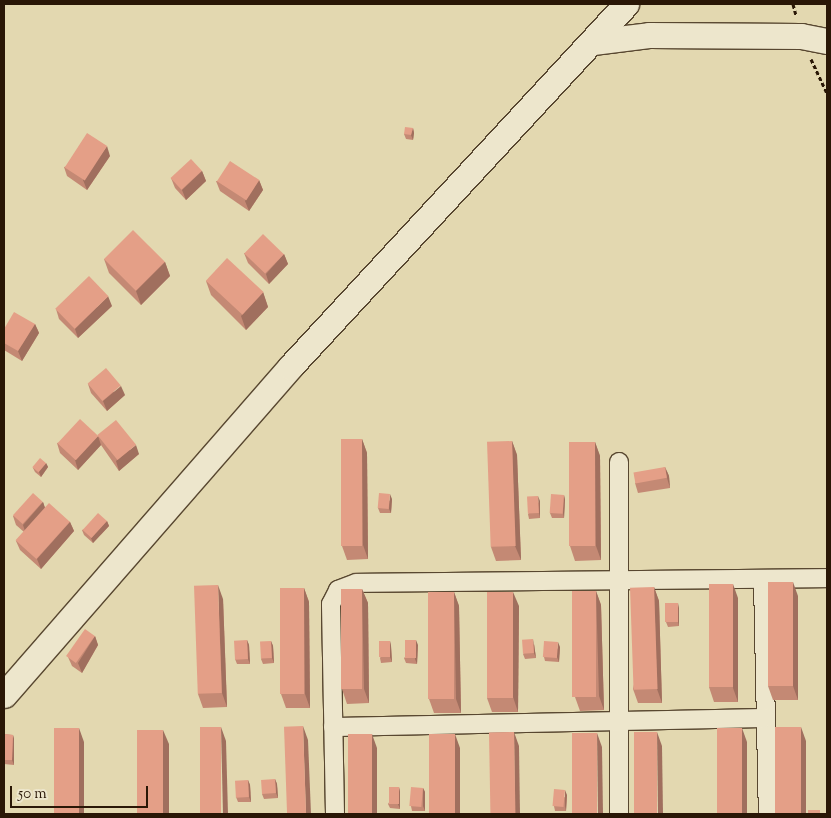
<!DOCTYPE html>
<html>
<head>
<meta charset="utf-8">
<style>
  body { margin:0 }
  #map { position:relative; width:831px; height:818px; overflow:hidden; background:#e3d8b0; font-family:"Sorts Mill Goudy",serif }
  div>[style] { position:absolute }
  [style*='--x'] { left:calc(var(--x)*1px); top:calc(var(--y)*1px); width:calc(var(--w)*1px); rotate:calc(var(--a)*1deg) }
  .path>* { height:3px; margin-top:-1.5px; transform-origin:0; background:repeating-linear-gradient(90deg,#2a1706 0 4px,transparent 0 6.5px) }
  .roads { filter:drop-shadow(1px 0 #584730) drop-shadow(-1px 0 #584730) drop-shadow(0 1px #584730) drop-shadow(0 -1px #584730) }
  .street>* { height:18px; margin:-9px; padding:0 9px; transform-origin:9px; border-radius:9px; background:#ede6cc }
  .secondary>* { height:25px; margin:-12.5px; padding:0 12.5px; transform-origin:12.5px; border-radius:12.5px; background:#ede6cc }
  .wall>* { inset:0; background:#c48974 }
  .shaded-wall>* { inset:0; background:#a06f5e }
  .building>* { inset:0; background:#e49f87; transform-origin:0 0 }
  span { translate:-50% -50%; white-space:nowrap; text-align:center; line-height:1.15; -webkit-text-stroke:4px #ede6cc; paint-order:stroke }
  .frame { position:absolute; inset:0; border:5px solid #2a1706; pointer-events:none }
  .scale { position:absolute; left:10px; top:786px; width:138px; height:22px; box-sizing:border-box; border:2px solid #2a1706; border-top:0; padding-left:6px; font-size:15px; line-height:18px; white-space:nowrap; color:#2a1706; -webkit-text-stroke:4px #ede6cc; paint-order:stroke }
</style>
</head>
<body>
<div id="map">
  <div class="path">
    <i style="--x:793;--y:4;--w:11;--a:75"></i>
    <i style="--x:811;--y:59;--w:38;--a:65"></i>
  </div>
  <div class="roads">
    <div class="street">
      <i style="--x:619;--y:462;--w:352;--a:90"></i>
      <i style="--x:763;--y:581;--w:233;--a:88.8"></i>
      <i style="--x:333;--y:727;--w:433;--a:-1.2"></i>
      <i style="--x:335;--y:814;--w:210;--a:-91.1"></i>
      <i style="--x:331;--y:604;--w:16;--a:-63"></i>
      <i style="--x:338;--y:590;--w:19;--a:-21"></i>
      <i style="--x:356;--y:583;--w:471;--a:-0.6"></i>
    </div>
    <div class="secondary">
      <i style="--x:593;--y:42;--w:56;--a:-7.1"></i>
      <i style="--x:649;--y:35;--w:152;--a:0.4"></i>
      <i style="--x:801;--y:36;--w:26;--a:11"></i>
      <i style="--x:4;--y:695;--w:435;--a:-48.9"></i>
      <i style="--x:290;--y:367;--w:495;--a:-47.2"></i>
    </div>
  </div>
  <div class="wall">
    <i style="clip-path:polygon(413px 128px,414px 133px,413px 140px,406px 139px,404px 134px)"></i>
    <i style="clip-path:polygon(110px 156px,87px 190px,67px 176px,64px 167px)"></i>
    <i style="clip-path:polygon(202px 171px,206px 181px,186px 200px,175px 188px,171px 178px)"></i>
    <i style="clip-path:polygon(259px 180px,263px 190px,249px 211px,220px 191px,216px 181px)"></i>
    <i style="clip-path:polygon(244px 253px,284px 254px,288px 264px,269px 284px,248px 263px)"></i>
    <i style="clip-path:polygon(104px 259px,165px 262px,170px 276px,141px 305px,109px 273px)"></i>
    <i style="clip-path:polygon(206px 281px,263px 292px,268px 307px,246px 330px,211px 295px)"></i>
    <i style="clip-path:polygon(112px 306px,78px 338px,59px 319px,56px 309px)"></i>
    <i style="clip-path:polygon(35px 324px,39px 333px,22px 361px,4px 350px,4px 329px)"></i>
    <i style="clip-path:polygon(88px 384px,125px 395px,107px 411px,91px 393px)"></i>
    <i style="clip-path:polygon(98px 436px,139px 454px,119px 471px,101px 445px,78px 470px,60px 453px,57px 443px)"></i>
    <i style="clip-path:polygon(362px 439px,367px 453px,368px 559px,347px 560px,342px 546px)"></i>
    <i style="clip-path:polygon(512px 441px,517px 455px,521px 560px,496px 561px,491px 547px)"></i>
    <i style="clip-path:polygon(595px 442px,600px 456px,601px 560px,575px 561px,570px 546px)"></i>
    <i style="clip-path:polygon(46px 463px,48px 467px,41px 477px,35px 472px,33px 468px)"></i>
    <i style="clip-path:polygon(665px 467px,669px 476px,670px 488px,638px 493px,635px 483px)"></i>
    <i style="clip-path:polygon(564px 495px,565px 500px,564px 518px,552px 518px,550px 513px)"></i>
    <i style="clip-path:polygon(392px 499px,391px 513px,380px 513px,378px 508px)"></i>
    <i style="clip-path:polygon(540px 501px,540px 518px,529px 519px,528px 514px)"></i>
    <i style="clip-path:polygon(43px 502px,45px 508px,70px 522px,74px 531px,41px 569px,20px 550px,16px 541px,24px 532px,16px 525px,13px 516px)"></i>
    <i style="clip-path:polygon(107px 521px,109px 526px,93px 543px,84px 535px,82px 530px)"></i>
    <i style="clip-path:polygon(654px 587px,659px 601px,662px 703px,638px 703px,633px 689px)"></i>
    <i style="clip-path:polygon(304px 588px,309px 602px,310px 708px,286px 708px,281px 694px)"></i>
    <i style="clip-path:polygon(362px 589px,368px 603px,369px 703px,347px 704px,342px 689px)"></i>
    <i style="clip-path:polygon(596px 591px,601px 605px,604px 710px,580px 711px,575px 697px)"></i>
    <i style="clip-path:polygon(454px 592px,459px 606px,461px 713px,434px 713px,429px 699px)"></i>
    <i style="clip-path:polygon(798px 596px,798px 700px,773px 700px,768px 686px)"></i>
    <i style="clip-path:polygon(738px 598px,738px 702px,714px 702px,709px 687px)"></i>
    <i style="clip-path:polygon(223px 599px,227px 707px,203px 708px,198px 694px)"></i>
    <i style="clip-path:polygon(519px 606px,518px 712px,492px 712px,487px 698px)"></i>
    <i style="clip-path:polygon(679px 608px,679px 626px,668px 627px,666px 622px)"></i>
    <i style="clip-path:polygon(95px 636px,98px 645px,82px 673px,72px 666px,68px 657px)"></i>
    <i style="clip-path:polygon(247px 640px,249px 645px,250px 664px,237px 664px,235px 659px)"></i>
    <i style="clip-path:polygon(271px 641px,273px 646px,274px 663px,263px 664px,261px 659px)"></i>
    <i style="clip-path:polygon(390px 641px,391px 646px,392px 662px,381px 663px,380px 658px)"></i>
    <i style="clip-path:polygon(534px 644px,536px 658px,525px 659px,523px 654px)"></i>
    <i style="clip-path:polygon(418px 645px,417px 664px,406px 663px,404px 658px)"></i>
    <i style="clip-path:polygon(560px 647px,559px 662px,545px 661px,544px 657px)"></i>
    <i style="clip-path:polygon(4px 734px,13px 735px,14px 739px,14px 765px,4px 764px)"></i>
    <i style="clip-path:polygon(275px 779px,277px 784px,278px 798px,264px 799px,262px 794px)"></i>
    <i style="clip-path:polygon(248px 780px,250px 785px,251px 802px,238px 802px,236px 797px)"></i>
    <i style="clip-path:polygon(399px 787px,400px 792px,400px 809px,390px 808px,388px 804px)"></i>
    <i style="clip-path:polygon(423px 788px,425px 792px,425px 811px,412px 811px,411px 806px)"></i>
    <i style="clip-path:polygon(567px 795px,566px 811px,555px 811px,554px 806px)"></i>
  </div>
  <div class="shaded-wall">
    <i style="clip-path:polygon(413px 128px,414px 133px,413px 140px,411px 135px)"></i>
    <i style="clip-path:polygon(107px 146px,110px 156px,87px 190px,83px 180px)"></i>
    <i style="clip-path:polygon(202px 171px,206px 181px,186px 200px,182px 190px)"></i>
    <i style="clip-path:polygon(259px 180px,263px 190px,249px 211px,245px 201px)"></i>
    <i style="clip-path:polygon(284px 254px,288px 264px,269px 284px,266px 274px)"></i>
    <i style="clip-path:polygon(165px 262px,170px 276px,141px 305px,136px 291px)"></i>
    <i style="clip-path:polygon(263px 292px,268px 307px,246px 330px,241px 316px)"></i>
    <i style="clip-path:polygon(108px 296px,112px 306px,78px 338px,75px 329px)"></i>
    <i style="clip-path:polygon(35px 324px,39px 333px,22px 361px,18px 351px)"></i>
    <i style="clip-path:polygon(121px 386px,125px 395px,107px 411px,103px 401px)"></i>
    <i style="clip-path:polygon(98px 436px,101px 445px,78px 470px,75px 460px)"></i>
    <i style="clip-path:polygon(362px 439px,367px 453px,368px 559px,363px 545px)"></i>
    <i style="clip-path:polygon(512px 441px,517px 455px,521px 560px,515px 546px)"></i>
    <i style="clip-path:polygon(595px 442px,600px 456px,601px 560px,596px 546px)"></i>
    <i style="clip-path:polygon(136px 445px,139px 454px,119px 471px,116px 461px)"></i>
    <i style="clip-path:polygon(46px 463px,48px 467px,41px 477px,39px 472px)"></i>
    <i style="clip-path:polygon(665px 467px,669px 476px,670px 488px,667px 478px)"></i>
    <i style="clip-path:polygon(390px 494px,392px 499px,391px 513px,389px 509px)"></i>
    <i style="clip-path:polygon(564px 495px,565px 500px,564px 518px,563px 513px)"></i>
    <i style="clip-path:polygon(538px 496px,540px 501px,540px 518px,539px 513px)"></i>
    <i style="clip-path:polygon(43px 502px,46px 511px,26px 534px,23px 525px)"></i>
    <i style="clip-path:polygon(107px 521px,109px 526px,93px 543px,91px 538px)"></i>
    <i style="clip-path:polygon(70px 522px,74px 531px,41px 569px,37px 559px)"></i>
    <i style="clip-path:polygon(793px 582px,798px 596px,798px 700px,793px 686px)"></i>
    <i style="clip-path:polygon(733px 584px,738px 598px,738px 702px,733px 688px)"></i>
    <i style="clip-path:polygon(218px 585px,223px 599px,227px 707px,222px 693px)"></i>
    <i style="clip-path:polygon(654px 587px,659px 601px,662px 703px,657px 689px)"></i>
    <i style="clip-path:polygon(304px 588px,309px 602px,310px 708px,305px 694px)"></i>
    <i style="clip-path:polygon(362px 589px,368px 603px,369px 703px,364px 689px)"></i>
    <i style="clip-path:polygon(596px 591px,601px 605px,604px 710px,599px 696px)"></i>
    <i style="clip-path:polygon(454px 592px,459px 606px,461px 713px,456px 699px)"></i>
    <i style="clip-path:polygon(513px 592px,519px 606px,518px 712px,513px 697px)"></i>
    <i style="clip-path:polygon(678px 603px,679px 608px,679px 626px,678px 622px)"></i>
    <i style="clip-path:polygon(95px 636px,98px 645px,82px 673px,78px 663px)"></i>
    <i style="clip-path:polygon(533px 639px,534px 644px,536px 658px,534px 653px)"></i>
    <i style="clip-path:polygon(247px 640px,249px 645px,250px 664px,248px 659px)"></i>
    <i style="clip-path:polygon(416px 640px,418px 645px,417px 664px,415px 659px)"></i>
    <i style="clip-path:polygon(271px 641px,273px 646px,274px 663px,272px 658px)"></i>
    <i style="clip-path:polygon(390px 641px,391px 646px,392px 662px,390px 657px)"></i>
    <i style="clip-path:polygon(558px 642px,560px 647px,559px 662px,557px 657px)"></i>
    <i style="clip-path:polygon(303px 726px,308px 740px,311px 814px,306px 814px)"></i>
    <i style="clip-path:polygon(221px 727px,226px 741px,228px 814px,223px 814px)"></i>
    <i style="clip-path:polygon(801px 727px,806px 741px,806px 814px,800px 814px)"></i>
    <i style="clip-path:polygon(79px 728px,84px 742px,84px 814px,79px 814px)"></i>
    <i style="clip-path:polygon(742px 728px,747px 742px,747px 814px,742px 814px)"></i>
    <i style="clip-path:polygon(163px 730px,169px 744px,169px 814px,163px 814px)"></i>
    <i style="clip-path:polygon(514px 732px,519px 746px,520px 814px,515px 814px)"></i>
    <i style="clip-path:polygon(657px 732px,662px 746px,663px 814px,658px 814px)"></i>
    <i style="clip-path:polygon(597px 733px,602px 747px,603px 814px,598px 814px)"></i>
    <i style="clip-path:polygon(372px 734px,377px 748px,377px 814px,372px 814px)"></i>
    <i style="clip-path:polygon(455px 734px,460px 748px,460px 814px,455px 814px)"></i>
    <i style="clip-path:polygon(13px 735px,14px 739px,14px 765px,12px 760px)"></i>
    <i style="clip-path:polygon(275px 779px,277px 784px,278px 798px,276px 793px)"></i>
    <i style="clip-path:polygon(248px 780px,250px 785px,251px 802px,249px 797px)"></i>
    <i style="clip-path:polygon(399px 787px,400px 792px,400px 809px,398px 804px)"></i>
    <i style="clip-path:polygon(423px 788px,425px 792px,425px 811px,423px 806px)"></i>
    <i style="clip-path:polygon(565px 790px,567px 795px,566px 811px,565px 806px)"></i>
  </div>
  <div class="building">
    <i style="clip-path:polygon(405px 127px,413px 128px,411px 135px,404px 134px)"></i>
    <i style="left:87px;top:133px;width:24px;height:41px;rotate:33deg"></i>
    <i style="left:191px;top:159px;width:16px;height:28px;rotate:47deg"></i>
    <i style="left:230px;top:161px;width:35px;height:24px;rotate:33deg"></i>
    <i style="left:133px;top:230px;width:45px;height:41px;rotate:45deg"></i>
    <i style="left:263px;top:234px;width:29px;height:27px;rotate:44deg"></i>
    <i style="left:227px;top:258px;width:50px;height:31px;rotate:43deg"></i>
    <i style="left:89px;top:276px;width:28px;height:47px;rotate:46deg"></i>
    <i style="clip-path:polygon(14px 312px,35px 324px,18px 351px,4px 343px,4px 329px)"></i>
    <i style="left:106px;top:368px;width:23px;height:24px;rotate:50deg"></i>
    <i style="left:80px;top:419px;width:25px;height:33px;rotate:43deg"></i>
    <i style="left:116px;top:420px;width:32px;height:24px;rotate:51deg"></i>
    <i style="left:341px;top:439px;width:21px;height:107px"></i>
    <i style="left:512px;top:441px;width:105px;height:25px;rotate:88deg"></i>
    <i style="left:569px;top:442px;width:26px;height:104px"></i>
    <i style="left:40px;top:458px;width:8px;height:12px;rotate:40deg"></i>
    <i style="left:665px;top:467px;width:11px;height:32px;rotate:80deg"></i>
    <i style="left:33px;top:493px;width:13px;height:30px;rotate:42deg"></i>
    <i style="left:379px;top:493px;width:11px;height:15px;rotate:5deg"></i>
    <i style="left:551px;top:494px;width:13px;height:19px;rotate:4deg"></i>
    <i style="left:538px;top:496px;width:17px;height:11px;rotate:87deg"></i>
    <i style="left:49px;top:503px;width:28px;height:50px;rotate:42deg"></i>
    <i style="left:98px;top:513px;width:12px;height:23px;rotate:42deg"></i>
    <i style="left:768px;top:582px;width:25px;height:104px"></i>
    <i style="left:709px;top:584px;width:24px;height:103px"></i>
    <i style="left:218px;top:585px;width:108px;height:24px;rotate:88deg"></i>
    <i style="left:654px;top:587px;width:102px;height:24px;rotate:88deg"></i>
    <i style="left:280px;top:588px;width:24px;height:106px"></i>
    <i style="left:341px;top:589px;width:21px;height:100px"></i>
    <i style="left:572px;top:591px;width:24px;height:106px"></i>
    <i style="left:428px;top:592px;width:26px;height:107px"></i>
    <i style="left:487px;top:592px;width:26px;height:106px"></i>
    <i style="left:678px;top:603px;width:19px;height:13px;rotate:90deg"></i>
    <i style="left:85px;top:629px;width:12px;height:33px;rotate:35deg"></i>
    <i style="left:533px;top:639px;width:14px;height:11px;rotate:86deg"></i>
    <i style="left:247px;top:640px;width:19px;height:13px;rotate:87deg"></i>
    <i style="left:405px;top:640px;width:11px;height:18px"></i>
    <i style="left:271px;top:641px;width:17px;height:11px;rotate:87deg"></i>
    <i style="left:390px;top:641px;width:16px;height:11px;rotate:90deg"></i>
    <i style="left:544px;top:641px;width:14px;height:16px;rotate:4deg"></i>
    <i style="left:303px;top:726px;width:88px;height:19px;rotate:88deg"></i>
    <i style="left:200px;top:727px;width:21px;height:87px"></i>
    <i style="left:775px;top:727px;width:26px;height:87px"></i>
    <i style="left:54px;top:728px;width:25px;height:86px"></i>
    <i style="left:717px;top:728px;width:25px;height:86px"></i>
    <i style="left:137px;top:730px;width:26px;height:84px"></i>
    <i style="left:514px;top:732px;width:82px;height:25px;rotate:89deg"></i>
    <i style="left:634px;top:732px;width:23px;height:82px"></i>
    <i style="left:572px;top:733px;width:25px;height:81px"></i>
    <i style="clip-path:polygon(4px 734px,13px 735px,12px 760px,4px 760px)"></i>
    <i style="left:348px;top:734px;width:24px;height:80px"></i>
    <i style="left:429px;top:734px;width:26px;height:80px"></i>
    <i style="left:275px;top:779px;width:14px;height:14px;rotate:86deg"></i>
    <i style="left:248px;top:780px;width:17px;height:13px;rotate:87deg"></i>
    <i style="left:389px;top:787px;width:10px;height:17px"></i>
    <i style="left:411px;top:787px;width:12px;height:19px;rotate:5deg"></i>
    <i style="left:554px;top:789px;width:11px;height:17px;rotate:5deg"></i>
    <i style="left:808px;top:810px;width:12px;height:4px"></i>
  </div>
  <div class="frame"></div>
  <div class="scale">50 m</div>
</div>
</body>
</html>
